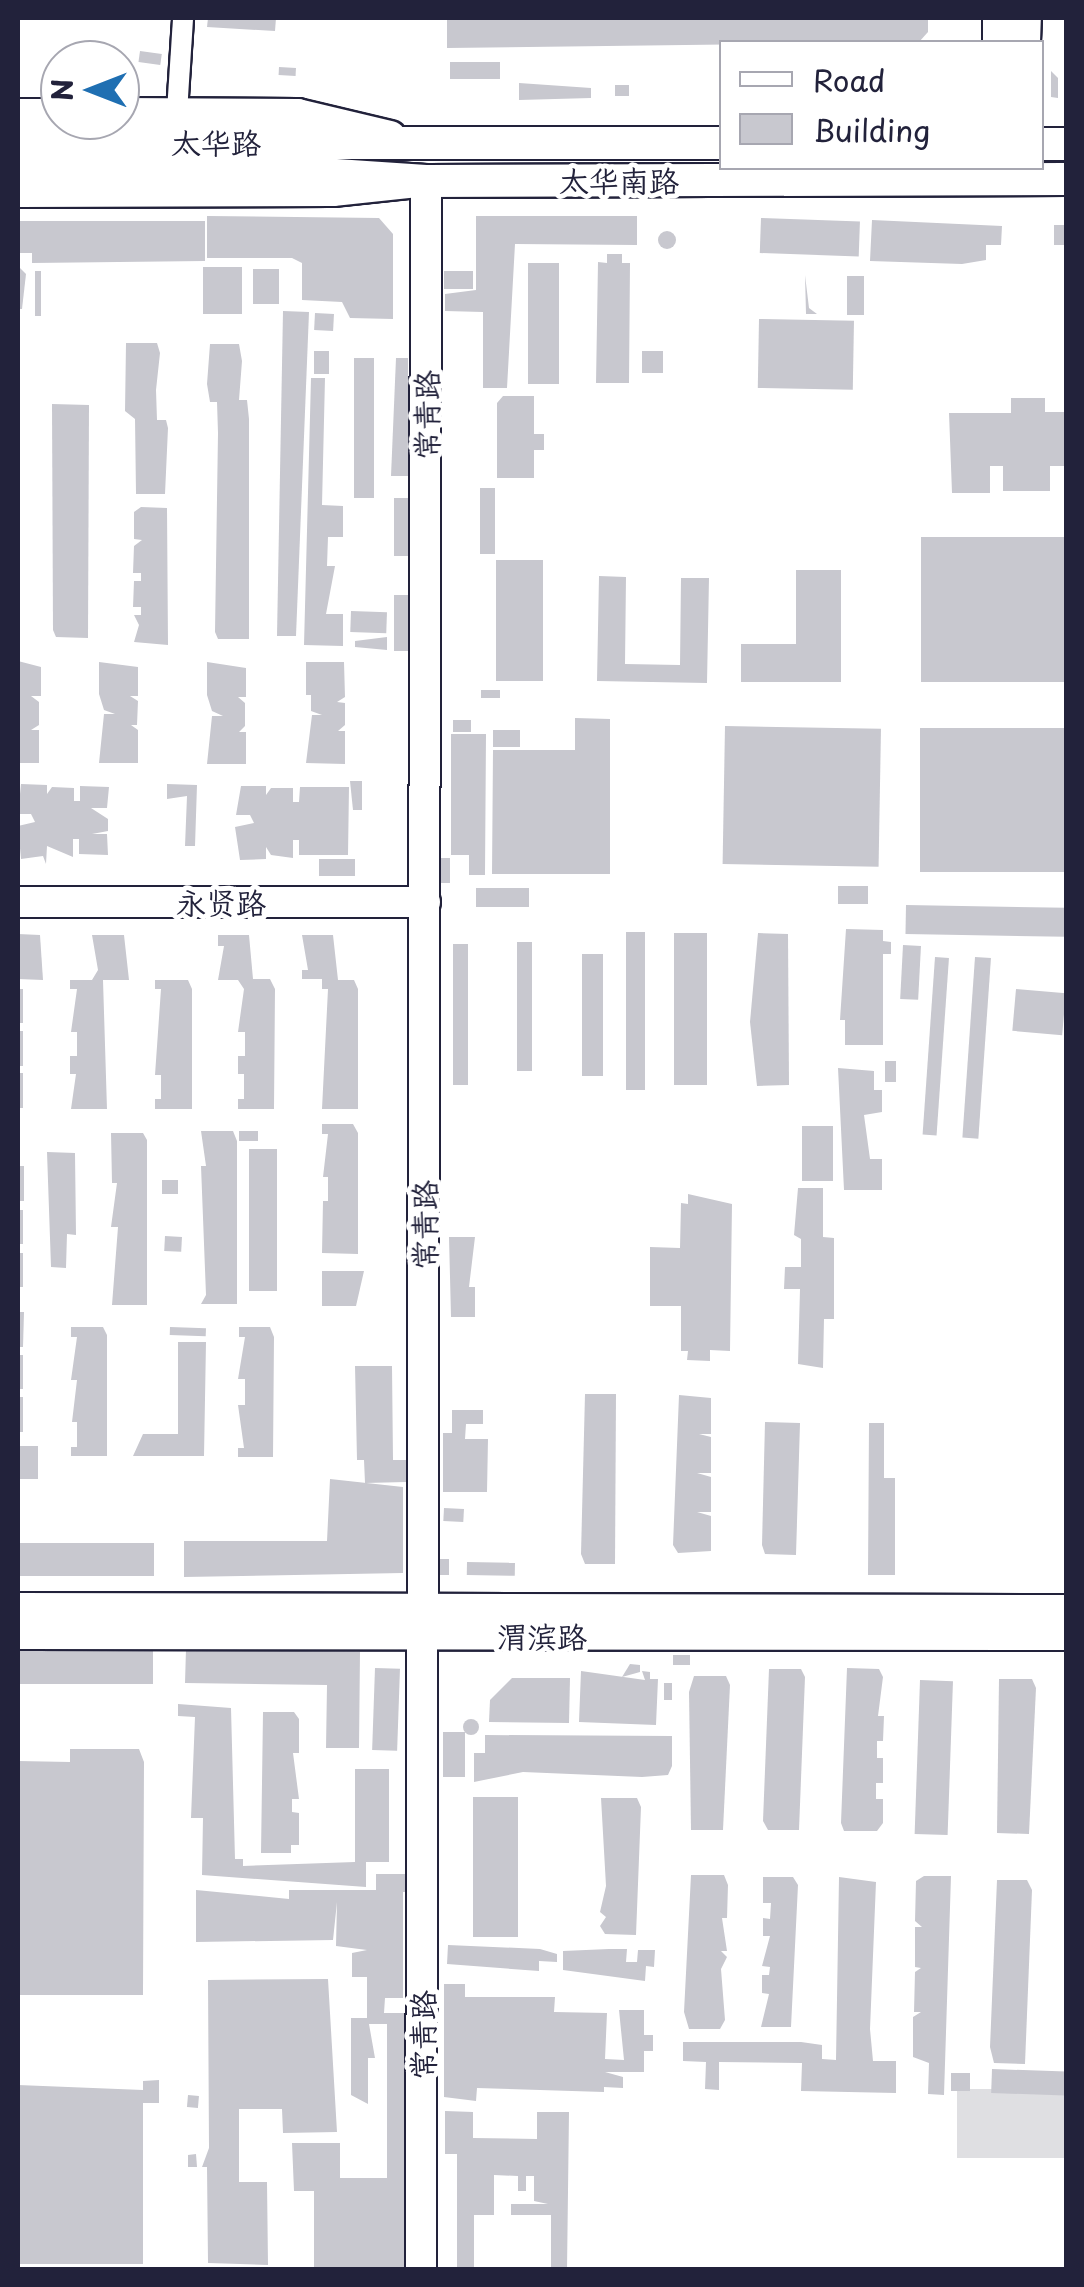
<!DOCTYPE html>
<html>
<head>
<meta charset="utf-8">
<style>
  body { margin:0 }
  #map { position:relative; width:1084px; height:2287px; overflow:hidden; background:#fff; font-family:"Playpen Sans","LXGW WenKai TC",sans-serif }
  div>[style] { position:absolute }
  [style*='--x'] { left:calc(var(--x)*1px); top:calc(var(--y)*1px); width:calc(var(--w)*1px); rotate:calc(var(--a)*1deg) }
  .green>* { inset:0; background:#dfdfe2; transform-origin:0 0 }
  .building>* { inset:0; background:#c8c8cf; transform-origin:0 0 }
  .round { border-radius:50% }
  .roads { filter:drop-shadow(2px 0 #22223b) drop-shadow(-2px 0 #22223b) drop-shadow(0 2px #22223b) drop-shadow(0 -2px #22223b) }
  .street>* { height:20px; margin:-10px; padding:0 10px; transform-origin:10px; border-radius:10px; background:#fff }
  .secondary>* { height:30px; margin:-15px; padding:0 15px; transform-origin:15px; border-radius:15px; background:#fff }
  .primary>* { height:32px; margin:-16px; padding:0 16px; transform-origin:16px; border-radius:16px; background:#fff }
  span { translate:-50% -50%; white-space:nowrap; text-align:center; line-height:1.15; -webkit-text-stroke:10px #fff; paint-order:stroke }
  .street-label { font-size:30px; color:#22223b }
  .frame { position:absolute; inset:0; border:20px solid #22223b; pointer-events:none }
  .legend { position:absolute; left:719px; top:40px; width:325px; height:130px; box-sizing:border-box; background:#fff; border:2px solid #a7a7b1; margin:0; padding:12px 18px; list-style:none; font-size:30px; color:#22223b }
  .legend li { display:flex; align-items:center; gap:20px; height:50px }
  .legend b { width:50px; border:2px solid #a7a7b1 }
  .north { position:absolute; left:40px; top:40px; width:100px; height:100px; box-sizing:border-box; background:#fff; border:2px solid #a7a7b1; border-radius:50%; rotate:270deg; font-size:28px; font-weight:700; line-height:40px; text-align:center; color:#22223b }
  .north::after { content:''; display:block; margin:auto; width:35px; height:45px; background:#1f6fb2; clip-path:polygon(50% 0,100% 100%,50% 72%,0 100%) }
</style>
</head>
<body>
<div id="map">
  <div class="green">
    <i style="left:957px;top:2089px;width:109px;height:69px"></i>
  </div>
  <div class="building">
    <i style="clip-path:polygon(208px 18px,276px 18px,275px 31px,207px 27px)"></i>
    <i style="clip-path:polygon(447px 18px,928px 18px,928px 32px,919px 42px,447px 48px)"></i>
    <i style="left:140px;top:51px;width:22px;height:11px;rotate:8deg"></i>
    <i style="left:450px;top:62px;width:50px;height:17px"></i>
    <i style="left:279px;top:67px;width:17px;height:8px;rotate:3deg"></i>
    <i style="clip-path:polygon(1051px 71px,1058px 78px,1058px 98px,1051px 97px)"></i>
    <i style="clip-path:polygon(519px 83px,591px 88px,591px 98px,519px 100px)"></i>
    <i style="left:615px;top:85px;width:14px;height:11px"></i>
    <i style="clip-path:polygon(207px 216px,379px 218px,393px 234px,393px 319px,350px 318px,342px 302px,302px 300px,302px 263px,292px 258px,207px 258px)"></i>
    <i style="clip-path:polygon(476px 216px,637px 216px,637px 245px,515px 244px,507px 388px,483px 388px,483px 312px,445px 311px,445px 294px,476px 290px)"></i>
    <i style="left:761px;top:218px;width:99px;height:35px;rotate:2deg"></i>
    <i style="clip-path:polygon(872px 220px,1002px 226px,1001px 245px,986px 245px,986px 260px,962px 264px,870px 261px)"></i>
    <i style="clip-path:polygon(18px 221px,205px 221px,205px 261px,32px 263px,32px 253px,18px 253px)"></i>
    <i style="left:1054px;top:225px;width:12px;height:20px"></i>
    <i class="round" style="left:658px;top:231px;width:18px;height:18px"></i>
    <i style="clip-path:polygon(607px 254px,622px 254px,622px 263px,630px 263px,629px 383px,596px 383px,598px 262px,607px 263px)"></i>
    <i style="left:528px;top:263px;width:31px;height:121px"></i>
    <i style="clip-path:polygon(18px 266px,26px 274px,22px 309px,18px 309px)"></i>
    <i style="left:203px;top:267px;width:39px;height:47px"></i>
    <i style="left:279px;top:269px;width:35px;height:26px;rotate:90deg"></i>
    <i style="left:35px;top:271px;width:6px;height:45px"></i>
    <i style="left:444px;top:271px;width:29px;height:18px"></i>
    <i style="clip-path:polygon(805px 275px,809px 308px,817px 314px,806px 314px)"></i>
    <i style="left:847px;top:276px;width:17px;height:39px"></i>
    <i style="clip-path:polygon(283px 311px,309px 312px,296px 636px,277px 636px)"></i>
    <i style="left:315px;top:313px;width:19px;height:17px;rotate:3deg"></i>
    <i style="left:759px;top:319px;width:95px;height:69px;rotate:1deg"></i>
    <i style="clip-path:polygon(126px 343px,157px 343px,160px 353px,156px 390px,157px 420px,166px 420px,168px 428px,165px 494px,136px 494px,135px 419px,125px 411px)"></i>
    <i style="clip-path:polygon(210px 344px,239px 344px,242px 361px,239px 400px,247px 400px,249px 419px,249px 639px,218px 639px,215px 632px,218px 433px,217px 402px,210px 402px,207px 384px)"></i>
    <i style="left:314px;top:351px;width:15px;height:23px"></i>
    <i style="left:642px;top:351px;width:21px;height:22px"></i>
    <i style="left:354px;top:358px;width:20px;height:140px"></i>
    <i style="clip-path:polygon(396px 358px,408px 358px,408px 476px,391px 476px)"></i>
    <i style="clip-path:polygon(311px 378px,325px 378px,322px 505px,343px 506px,343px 537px,328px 537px,327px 566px,335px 566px,326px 614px,343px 614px,343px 646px,304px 645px)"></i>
    <i style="clip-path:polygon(503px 396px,534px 396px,534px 434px,544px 434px,544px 450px,534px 450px,534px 478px,497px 478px,497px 403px)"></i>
    <i style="clip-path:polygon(1011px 398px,1045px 398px,1045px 412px,1066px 412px,1066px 466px,1050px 466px,1050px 491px,1003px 491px,1003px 466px,990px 466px,990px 493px,952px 493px,949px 413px,1011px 413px)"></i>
    <i style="clip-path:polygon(52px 404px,89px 405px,88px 638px,56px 637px,53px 630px)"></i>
    <i style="left:480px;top:488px;width:15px;height:66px"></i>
    <i style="left:394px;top:498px;width:15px;height:58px"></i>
    <i style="clip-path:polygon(141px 507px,167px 508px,168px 645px,134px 642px,139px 625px,134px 615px,141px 615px,141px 607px,133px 607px,134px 581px,141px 581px,141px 573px,133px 573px,134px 546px,142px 540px,134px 539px,134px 512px)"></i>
    <i style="left:921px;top:537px;width:145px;height:145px"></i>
    <i style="left:496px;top:560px;width:47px;height:121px"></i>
    <i style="clip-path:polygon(796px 570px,841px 570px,841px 682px,741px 682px,741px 644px,796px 644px)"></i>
    <i style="clip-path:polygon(599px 576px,626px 577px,625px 664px,680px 665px,681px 578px,709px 578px,707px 683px,597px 681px)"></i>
    <i style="left:394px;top:595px;width:15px;height:56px"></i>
    <i style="left:351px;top:611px;width:36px;height:21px;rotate:2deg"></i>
    <i style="clip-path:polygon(387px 637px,387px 650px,355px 647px,355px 641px)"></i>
    <i style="clip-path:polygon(18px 661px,41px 667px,41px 696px,31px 696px,39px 702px,39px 725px,31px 730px,39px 730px,39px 763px,18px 763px)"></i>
    <i style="clip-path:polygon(99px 662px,138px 667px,138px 696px,130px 696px,138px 701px,137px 725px,131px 725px,138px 730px,138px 763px,99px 763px,104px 714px,115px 714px,104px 710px,99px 694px)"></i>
    <i style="clip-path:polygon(207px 662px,246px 668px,246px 697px,238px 697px,245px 703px,245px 726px,239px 732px,246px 732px,246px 764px,207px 764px,212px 716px,223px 716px,212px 711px,207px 695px)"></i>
    <i style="clip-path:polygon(306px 662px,344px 662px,345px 697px,337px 702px,345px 703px,345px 725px,338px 731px,345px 731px,345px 764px,306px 763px,312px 715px,322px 715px,311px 711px,311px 695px,306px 695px)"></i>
    <i style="left:481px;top:690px;width:19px;height:8px"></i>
    <i style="clip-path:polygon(575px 718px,610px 719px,610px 874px,492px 874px,493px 750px,575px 750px)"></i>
    <i style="left:453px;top:720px;width:18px;height:12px"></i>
    <i style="left:725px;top:726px;width:156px;height:138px;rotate:1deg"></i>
    <i style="left:920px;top:728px;width:146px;height:144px"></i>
    <i style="left:493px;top:730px;width:27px;height:17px"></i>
    <i style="clip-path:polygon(451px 734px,486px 734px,485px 875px,469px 875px,469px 855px,451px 855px)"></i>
    <i style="clip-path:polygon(350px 781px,362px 781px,362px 810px,353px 810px)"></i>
    <i style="clip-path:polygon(21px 784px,47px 785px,47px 794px,52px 787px,74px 788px,74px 801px,80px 801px,80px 786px,109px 787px,107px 808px,91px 808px,108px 819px,108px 831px,92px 834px,107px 834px,108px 855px,79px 854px,79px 839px,73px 839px,73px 857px,47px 846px,46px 864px,43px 856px,21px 859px,18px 826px,35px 822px,31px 814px,18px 814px)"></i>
    <i style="clip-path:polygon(167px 784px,197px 785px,195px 846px,185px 846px,187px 796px,167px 799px)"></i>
    <i style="clip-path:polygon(241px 786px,266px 786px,266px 795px,271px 788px,293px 788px,293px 802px,299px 802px,300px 787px,349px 787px,348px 855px,299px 855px,299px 840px,293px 840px,293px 858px,271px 855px,266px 847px,266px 859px,240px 860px,235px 827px,254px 823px,250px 815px,236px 815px)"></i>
    <i style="left:440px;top:858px;width:10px;height:25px"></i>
    <i style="left:319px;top:859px;width:36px;height:17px"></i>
    <i style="left:838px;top:886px;width:30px;height:18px"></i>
    <i style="left:476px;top:888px;width:53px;height:19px"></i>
    <i style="left:906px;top:905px;width:160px;height:29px;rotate:1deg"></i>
    <i style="clip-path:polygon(846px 929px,883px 930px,883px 941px,891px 942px,891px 954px,883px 954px,883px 1045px,845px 1045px,845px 1020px,840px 1020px)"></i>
    <i style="left:626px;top:932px;width:19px;height:158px"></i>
    <i style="left:674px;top:933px;width:33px;height:152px"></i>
    <i style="clip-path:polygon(758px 933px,788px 934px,789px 1085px,757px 1086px,750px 1022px)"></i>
    <i style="clip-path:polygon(18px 934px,40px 935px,43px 980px,18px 979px)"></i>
    <i style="clip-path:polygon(92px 935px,124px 935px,129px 980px,103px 980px,107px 1109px,71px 1109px,76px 1074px,70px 1074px,70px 1056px,77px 1056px,77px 1032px,71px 1032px,77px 989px,70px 989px,70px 980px,92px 980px,98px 970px)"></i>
    <i style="clip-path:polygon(218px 935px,249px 935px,253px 979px,270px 979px,275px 989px,274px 1109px,238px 1109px,238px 1099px,244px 1099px,244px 1074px,238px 1074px,238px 1056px,245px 1056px,245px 1032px,238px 1032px,244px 989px,238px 980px,218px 980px,224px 946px,218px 946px)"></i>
    <i style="clip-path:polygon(302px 935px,333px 935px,338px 980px,354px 980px,358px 989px,358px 1109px,322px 1109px,328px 989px,322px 989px,322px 979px,302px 979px,302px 970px,308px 970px)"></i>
    <i style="left:532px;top:942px;width:129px;height:15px;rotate:90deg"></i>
    <i style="left:453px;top:944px;width:15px;height:141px"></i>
    <i style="left:903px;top:945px;width:18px;height:54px;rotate:3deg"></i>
    <i style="left:603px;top:954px;width:122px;height:21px;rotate:90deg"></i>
    <i style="left:935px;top:957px;width:14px;height:178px;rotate:4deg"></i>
    <i style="left:975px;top:957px;width:16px;height:181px;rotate:4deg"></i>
    <i style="clip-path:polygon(155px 980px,188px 980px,192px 989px,192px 1109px,155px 1109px,155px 1099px,161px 1099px,161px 1075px,155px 1075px,161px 989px,155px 989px)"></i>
    <i style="left:18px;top:989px;width:5px;height:34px"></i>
    <i style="left:1016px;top:989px;width:50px;height:42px;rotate:5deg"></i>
    <i style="left:18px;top:1031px;width:5px;height:35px"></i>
    <i style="left:885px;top:1061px;width:11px;height:21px"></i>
    <i style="clip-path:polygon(838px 1068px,874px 1071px,874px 1090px,882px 1090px,882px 1112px,864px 1115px,870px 1159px,882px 1159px,882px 1190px,844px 1190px)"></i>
    <i style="left:18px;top:1073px;width:5px;height:35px"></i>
    <i style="clip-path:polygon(322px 1124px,353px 1124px,358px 1133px,358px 1254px,322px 1253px,323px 1201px,328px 1201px,328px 1177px,323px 1177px,328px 1134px,322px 1134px)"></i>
    <i style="left:833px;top:1126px;width:55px;height:31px;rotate:90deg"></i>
    <i style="clip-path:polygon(201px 1131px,233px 1131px,237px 1141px,237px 1304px,201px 1304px,206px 1295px,201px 1166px,206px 1166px)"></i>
    <i style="left:239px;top:1131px;width:19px;height:10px"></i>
    <i style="clip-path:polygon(111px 1133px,143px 1133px,147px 1140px,147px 1305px,112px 1305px,118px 1227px,111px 1227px,117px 1183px,112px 1183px)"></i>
    <i style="left:249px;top:1149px;width:28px;height:142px"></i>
    <i style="clip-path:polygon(47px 1152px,75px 1153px,76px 1235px,67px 1234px,66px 1268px,51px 1267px)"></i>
    <i style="left:18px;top:1166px;width:6px;height:35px"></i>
    <i style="left:162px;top:1180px;width:16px;height:14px"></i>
    <i style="clip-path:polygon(798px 1188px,823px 1188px,823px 1237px,834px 1238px,834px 1319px,824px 1319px,823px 1368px,798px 1364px,800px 1289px,784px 1289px,785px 1267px,801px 1267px,801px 1239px,794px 1235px)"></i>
    <i style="clip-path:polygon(688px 1194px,732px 1204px,730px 1351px,710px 1350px,710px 1361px,687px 1360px,688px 1351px,681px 1351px,681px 1306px,650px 1306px,650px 1247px,680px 1248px,681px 1203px,688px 1204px)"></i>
    <i style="left:18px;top:1210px;width:5px;height:34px"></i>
    <i style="left:165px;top:1236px;width:17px;height:15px;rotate:3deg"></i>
    <i style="clip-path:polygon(449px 1237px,475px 1237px,469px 1287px,475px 1287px,475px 1317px,451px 1317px)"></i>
    <i style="left:18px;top:1253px;width:5px;height:34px"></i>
    <i style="clip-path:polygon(322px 1271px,364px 1271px,356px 1306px,322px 1306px)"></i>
    <i style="clip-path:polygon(18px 1312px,24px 1312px,23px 1347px,18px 1347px)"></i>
    <i style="clip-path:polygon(71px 1327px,103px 1327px,107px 1335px,107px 1456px,71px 1456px,71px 1447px,77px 1447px,77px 1422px,72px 1422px,77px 1380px,71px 1380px,77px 1337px,71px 1337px)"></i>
    <i style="left:170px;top:1327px;width:36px;height:8px;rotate:2deg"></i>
    <i style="clip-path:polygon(239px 1327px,270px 1327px,274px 1337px,273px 1457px,238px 1457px,238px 1448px,244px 1448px,238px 1405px,245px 1405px,245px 1379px,238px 1379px,245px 1337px,239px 1337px)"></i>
    <i style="clip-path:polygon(178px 1342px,206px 1342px,204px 1456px,133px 1456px,143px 1434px,178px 1434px)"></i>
    <i style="left:18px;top:1355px;width:5px;height:34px"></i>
    <i style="clip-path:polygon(355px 1366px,392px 1366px,393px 1460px,406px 1460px,406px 1482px,365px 1483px,364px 1460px,357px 1460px)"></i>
    <i style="clip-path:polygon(585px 1394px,616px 1394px,615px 1564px,585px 1564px,581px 1554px)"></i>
    <i style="clip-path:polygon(679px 1395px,711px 1398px,711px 1434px,699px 1434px,711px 1437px,711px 1473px,697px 1473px,711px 1477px,711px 1512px,697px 1512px,711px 1516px,711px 1551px,678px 1553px,673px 1545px)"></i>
    <i style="left:18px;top:1397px;width:5px;height:35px"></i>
    <i style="clip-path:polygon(452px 1410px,483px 1410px,483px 1424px,466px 1424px,465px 1439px,488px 1439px,487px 1492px,443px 1492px,443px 1433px,452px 1433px)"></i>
    <i style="clip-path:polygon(765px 1422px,800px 1423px,796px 1555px,765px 1554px,762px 1545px)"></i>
    <i style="clip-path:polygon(869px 1423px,884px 1423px,884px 1478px,895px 1478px,895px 1575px,868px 1575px)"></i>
    <i style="left:19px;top:1446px;width:19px;height:33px"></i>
    <i style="clip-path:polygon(330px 1479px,403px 1487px,403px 1573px,184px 1577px,184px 1541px,327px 1541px)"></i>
    <i style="left:444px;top:1508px;width:20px;height:13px;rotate:3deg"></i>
    <i style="left:18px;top:1543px;width:136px;height:33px"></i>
    <i style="left:437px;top:1559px;width:12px;height:16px"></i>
    <i style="left:467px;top:1562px;width:48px;height:13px;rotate:1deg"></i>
    <i style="clip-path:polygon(186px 1649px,360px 1652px,359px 1748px,326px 1748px,327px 1685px,185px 1683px)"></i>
    <i style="left:18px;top:1650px;width:135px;height:34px"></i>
    <i style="left:673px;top:1655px;width:17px;height:10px"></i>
    <i style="clip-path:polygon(630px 1664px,640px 1665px,640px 1672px,622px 1677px)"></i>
    <i style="left:375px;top:1668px;width:25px;height:82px;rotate:2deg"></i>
    <i style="clip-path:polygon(847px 1668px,879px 1669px,883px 1677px,878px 1716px,884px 1716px,883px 1741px,877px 1741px,877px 1758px,883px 1758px,883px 1783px,876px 1783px,876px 1799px,883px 1799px,883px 1823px,877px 1831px,844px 1831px,841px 1823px)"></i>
    <i style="clip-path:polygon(769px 1669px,801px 1669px,805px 1677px,799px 1830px,768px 1830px,763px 1821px)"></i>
    <i style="clip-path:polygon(581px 1671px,645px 1680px,642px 1671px,650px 1672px,650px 1679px,658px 1679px,656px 1725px,579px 1722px)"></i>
    <i style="clip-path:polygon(694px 1676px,726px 1676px,730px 1685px,723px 1830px,691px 1830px,689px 1692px)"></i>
    <i style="clip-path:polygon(512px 1678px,570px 1678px,569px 1723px,489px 1722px,490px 1700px)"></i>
    <i style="clip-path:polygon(999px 1679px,1032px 1679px,1036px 1688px,1029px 1834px,997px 1833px)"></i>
    <i style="left:920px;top:1680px;width:33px;height:154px;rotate:2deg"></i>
    <i style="left:664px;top:1683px;width:8px;height:17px"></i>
    <i style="clip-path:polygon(178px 1704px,231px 1708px,235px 1859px,243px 1859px,243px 1866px,355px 1862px,355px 1769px,389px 1769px,389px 1862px,366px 1862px,366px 1887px,202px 1875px,203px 1818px,191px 1818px,195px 1717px,178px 1716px)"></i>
    <i style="clip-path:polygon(263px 1712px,294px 1712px,299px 1719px,299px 1753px,293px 1753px,299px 1799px,292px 1799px,292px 1812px,299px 1813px,299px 1845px,291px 1845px,291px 1853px,261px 1853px)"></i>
    <i class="round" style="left:463px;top:1719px;width:16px;height:16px"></i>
    <i style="left:443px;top:1732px;width:22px;height:45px"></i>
    <i style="clip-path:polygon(485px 1735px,672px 1736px,672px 1766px,668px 1775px,642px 1777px,523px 1772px,474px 1782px,474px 1753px,485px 1753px)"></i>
    <i style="clip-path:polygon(70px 1749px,139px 1749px,144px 1762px,143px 1995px,18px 1995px,18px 1761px,70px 1762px)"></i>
    <i style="left:518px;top:1797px;width:140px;height:45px;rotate:90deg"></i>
    <i style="clip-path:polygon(601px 1798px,637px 1798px,641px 1807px,636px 1935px,605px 1934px,600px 1926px,606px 1917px,600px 1912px,606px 1886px)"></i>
    <i style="clip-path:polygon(376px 1874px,410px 1874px,410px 1892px,403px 1892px,403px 1998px,385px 1998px,384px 2013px,413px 2013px,407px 2270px,314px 2270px,314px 2191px,294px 2191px,292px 2143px,340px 2143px,340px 2178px,387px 2178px,387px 2024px,369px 2024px,375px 2058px,368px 2058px,368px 2104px,351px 2095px,351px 2018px,367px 2018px,367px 1977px,352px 1977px,352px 1953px,367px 1950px,336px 1946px,337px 1902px,333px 1940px,196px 1942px,196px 1890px,289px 1899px,289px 1890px,376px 1890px)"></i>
    <i style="clip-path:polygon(691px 1875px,724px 1875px,728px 1885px,727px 1918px,722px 1918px,727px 1951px,721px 1951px,727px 1957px,721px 1969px,725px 2020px,720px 2029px,689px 2029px,684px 2012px)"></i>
    <i style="clip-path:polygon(924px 1876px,951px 1876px,944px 2095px,928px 2094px,929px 2063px,913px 2057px,913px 2017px,921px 2012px,914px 2012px,915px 1972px,921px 1968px,915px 1967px,915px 1927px,922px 1927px,915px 1921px,916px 1881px)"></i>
    <i style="clip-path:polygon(763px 1877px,793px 1877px,798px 1885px,791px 2027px,761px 2027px,769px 1994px,762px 1993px,762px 1975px,769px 1975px,770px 1967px,762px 1966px,770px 1936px,763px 1936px,763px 1918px,770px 1919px,771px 1903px,763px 1903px)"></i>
    <i style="clip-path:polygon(839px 1877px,876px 1882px,870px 2029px,873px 2061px,896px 2061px,896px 2093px,801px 2091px,802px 2063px,719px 2062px,719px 2090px,705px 2089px,706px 2062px,683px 2061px,683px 2042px,801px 2042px,822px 2045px,822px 2059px,836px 2060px)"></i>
    <i style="clip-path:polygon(997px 1880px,1027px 1880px,1032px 1890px,1025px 2064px,994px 2063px,990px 2047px)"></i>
    <i style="clip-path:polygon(448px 1945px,540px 1949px,557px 1954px,557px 1962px,539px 1961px,539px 1971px,447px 1964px)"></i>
    <i style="clip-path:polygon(609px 1949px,627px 1949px,626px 1962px,637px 1962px,638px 1950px,655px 1950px,654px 1967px,646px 1966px,645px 1981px,563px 1970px,563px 1951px)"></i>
    <i style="clip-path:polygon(328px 1979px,337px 2132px,283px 2133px,282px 2109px,239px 2109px,239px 2182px,267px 2182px,268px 2265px,208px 2263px,207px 2167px,202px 2167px,209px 2148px,208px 1980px)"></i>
    <i style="clip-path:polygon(444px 1984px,465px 1984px,465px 1997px,555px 1997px,554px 2012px,607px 2013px,605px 2059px,624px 2060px,619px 2010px,644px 2010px,644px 2035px,653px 2035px,653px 2051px,644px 2051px,644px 2072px,605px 2072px,623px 2077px,623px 2088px,604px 2087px,604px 2092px,477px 2088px,476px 2101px,444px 2097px)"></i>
    <i style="left:992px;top:2069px;width:74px;height:24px;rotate:2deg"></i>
    <i style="left:951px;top:2073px;width:19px;height:18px"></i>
    <i style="clip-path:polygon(159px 2080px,159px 2103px,143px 2103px,143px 2264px,18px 2264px,18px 2085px,143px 2090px,143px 2081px)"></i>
    <i style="left:188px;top:2095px;width:11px;height:12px;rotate:5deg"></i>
    <i style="clip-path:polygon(445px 2111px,473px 2112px,473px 2138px,537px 2139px,537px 2112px,569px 2112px,567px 2270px,551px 2270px,551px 2215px,511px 2215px,511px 2204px,548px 2204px,534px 2201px,534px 2176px,526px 2176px,526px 2191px,518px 2191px,518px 2176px,494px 2175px,494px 2215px,474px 2215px,474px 2270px,457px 2270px,457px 2154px,445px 2154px)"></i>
    <i style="clip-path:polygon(196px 2154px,197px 2167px,188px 2167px,188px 2155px)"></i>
  </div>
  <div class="roads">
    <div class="street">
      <i style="--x:177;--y:112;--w:94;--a:-86.3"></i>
    </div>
    <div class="secondary">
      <i style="--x:998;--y:42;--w:24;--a:-90"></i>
      <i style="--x:1025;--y:42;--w:24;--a:-88"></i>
      <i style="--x:120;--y:113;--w:178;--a:0.3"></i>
      <i style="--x:298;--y:114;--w:95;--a:13.4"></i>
      <i style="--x:18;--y:114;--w:42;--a:0"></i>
      <i style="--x:18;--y:192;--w:315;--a:-0.2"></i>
      <i style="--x:333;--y:191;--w:94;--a:-6.1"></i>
      <i style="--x:426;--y:181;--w:2089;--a:90.14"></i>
      <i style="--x:18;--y:902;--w:407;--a:0"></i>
      <i style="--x:18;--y:1608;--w:1048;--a:0.11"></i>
      <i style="--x:18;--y:1634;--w:1048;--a:0.05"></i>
    </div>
    <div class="primary">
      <i style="--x:18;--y:143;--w:704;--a:0"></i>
      <i style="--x:1042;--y:144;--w:24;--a:0"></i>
      <i style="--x:18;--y:172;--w:273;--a:0"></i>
      <i style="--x:291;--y:172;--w:135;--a:3.8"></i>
      <i style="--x:426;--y:181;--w:640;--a:-0.18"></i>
    </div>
  </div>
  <div class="street-label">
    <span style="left:216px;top:142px">太华路</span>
    <span style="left:619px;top:180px">太华南路</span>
    <span style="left:426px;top:415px;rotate:-90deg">常青路</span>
    <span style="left:221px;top:902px">永贤路</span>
    <span style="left:424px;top:1225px;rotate:-90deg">常青路</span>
    <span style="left:542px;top:1636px">渭滨路</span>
    <span style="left:422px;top:2035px;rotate:-90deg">常青路</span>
  </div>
  <div class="frame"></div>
  <ul class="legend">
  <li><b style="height:12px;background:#fff"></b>Road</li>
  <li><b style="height:28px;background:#c8c8cf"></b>Building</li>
  </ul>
  <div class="north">N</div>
</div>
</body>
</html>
